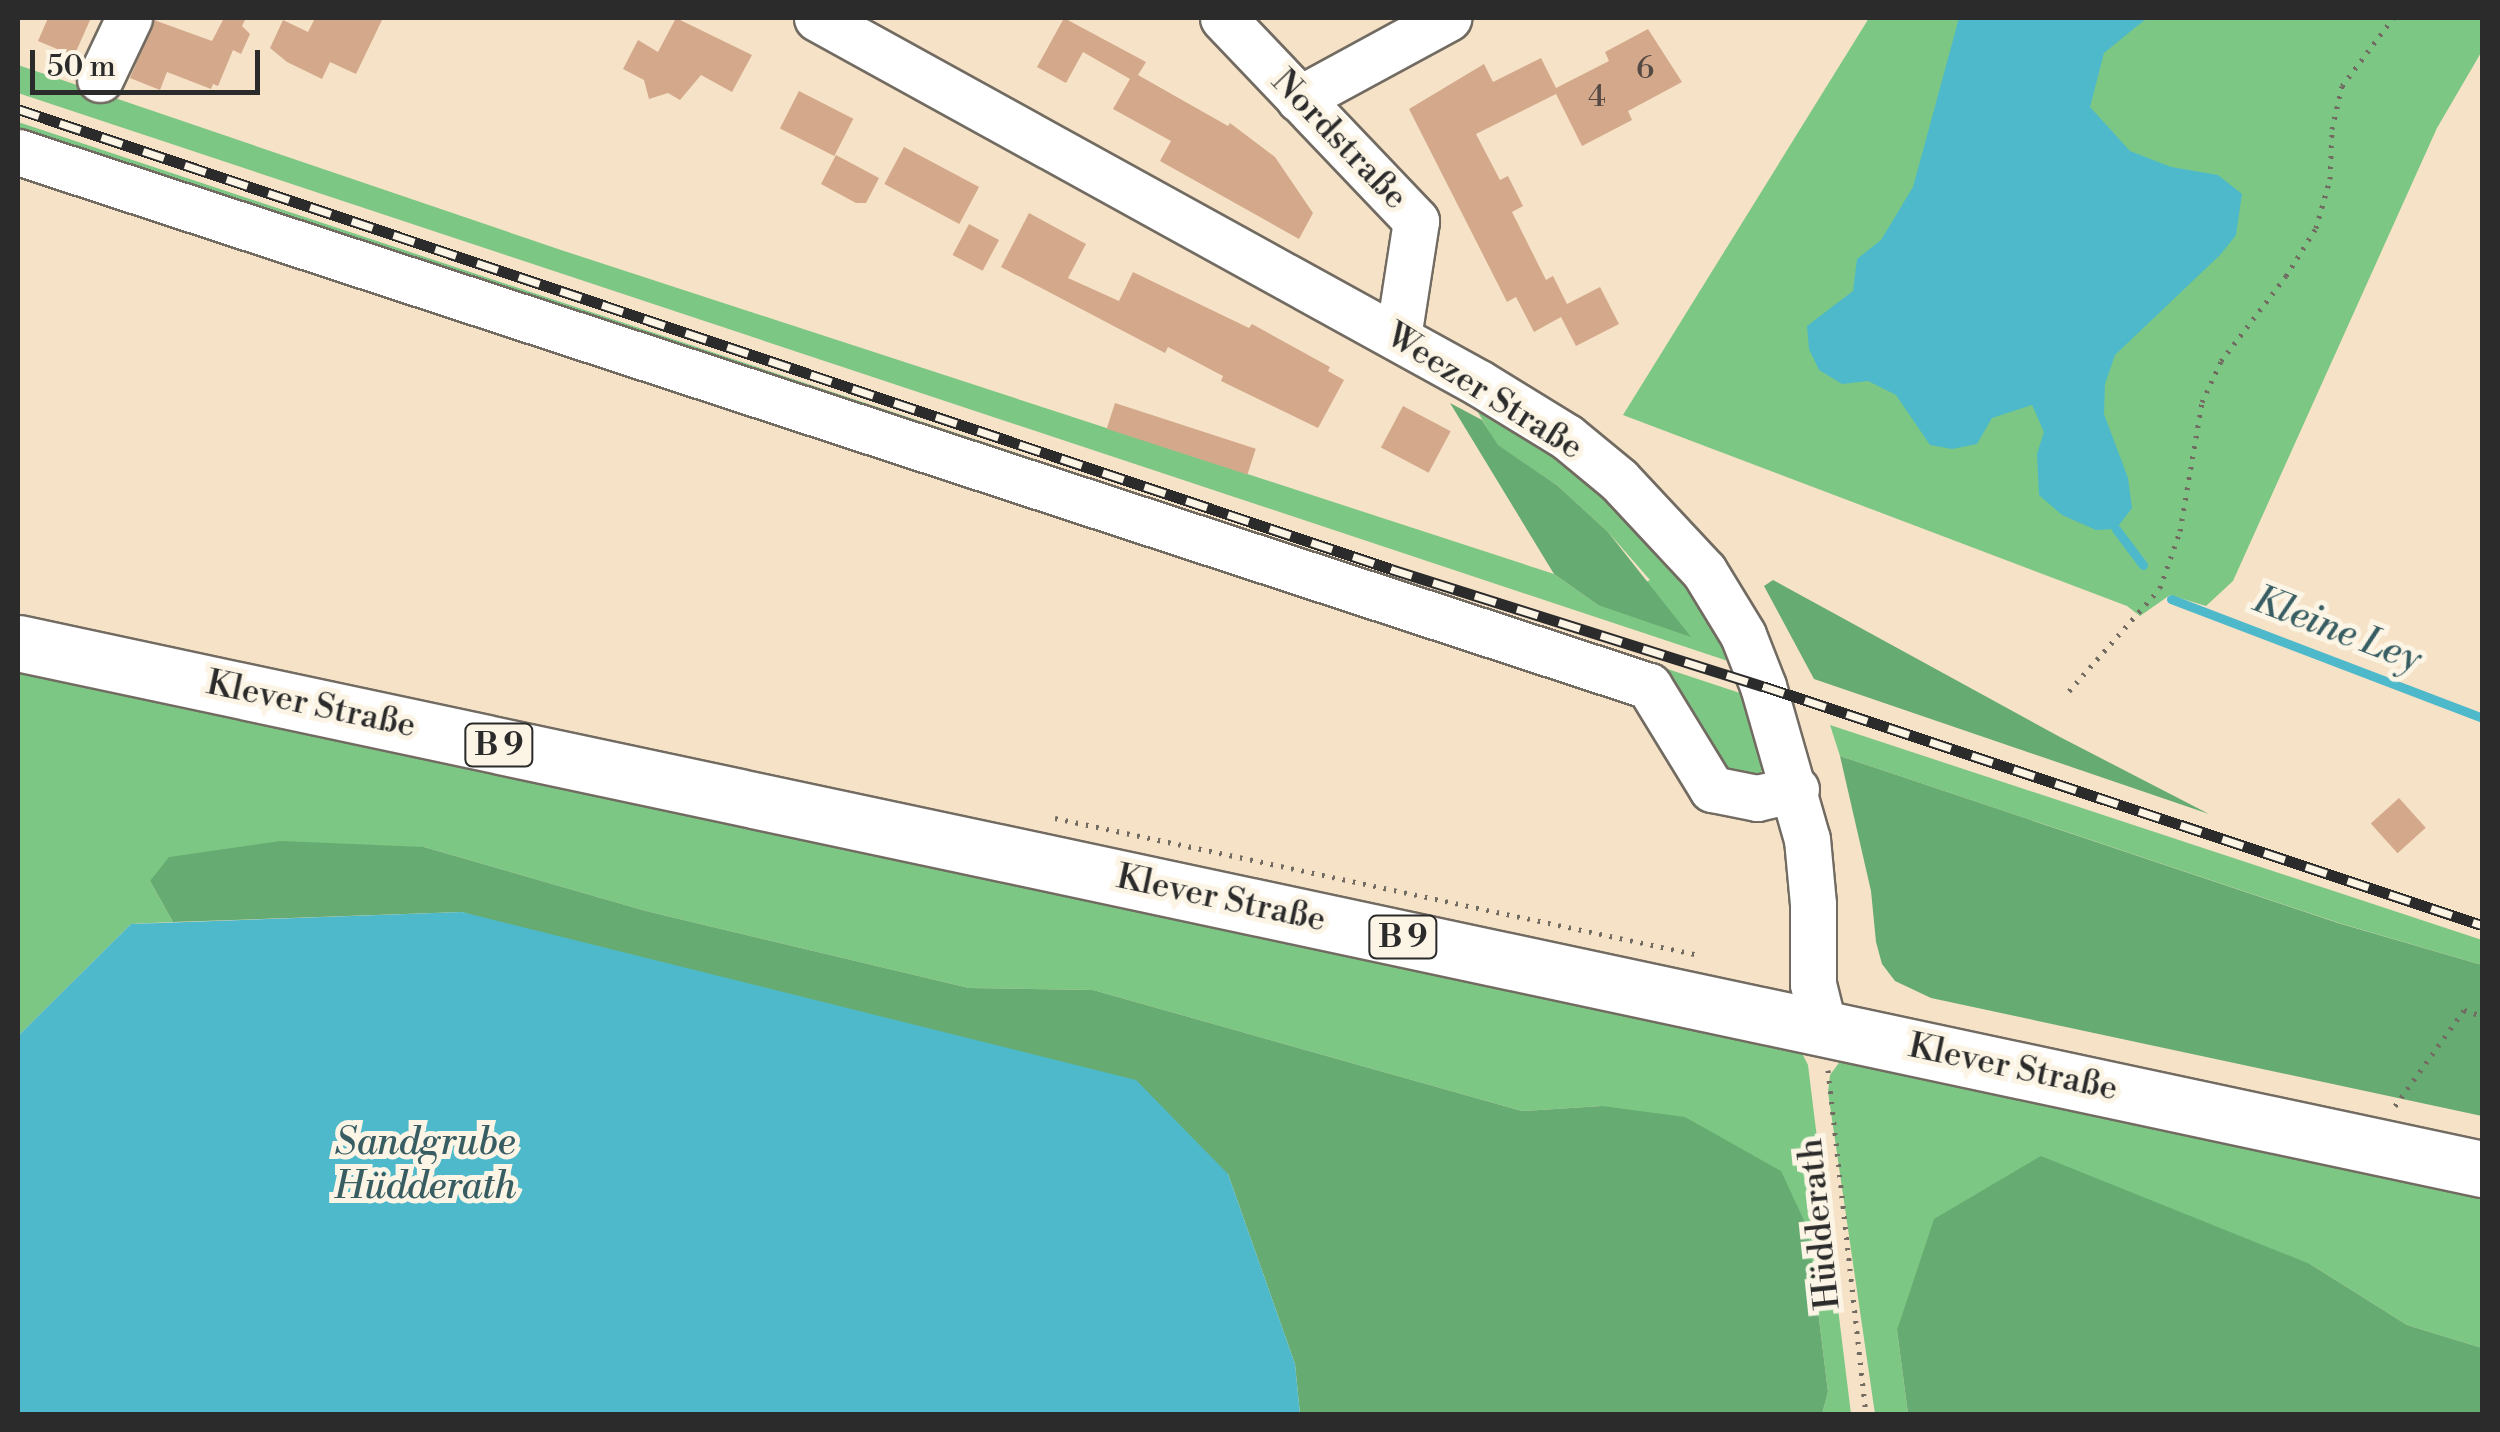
<!DOCTYPE html>
<html>
<head>
<meta charset="utf-8">
<style>
  body { margin:0 }
  #map { position:relative; width:2500px; height:1432px; overflow:hidden; background:#f6e2c7; font-family:"Libre Bodoni",serif }
  div>[style] { position:absolute }
  [style*='--x'] { left:calc(var(--x)*1px); top:calc(var(--y)*1px); width:calc(var(--w)*1px); rotate:calc(var(--a)*1deg) }
  .green>* { inset:0; background:#7dc784 }
  .forest>* { inset:0; background:#66ac72 }
  .water>* { inset:0; background:#4eb9ca }
  .stream>* { height:9px; margin:-4.5px; padding:0 4.5px; transform-origin:4.5px; border-radius:4.5px; background:#4eb9ca }
  .building>* { inset:0; background:#d4a98b; transform-origin:0 0 }
  .path>* { height:5px; margin-top:-2.5px; transform-origin:0; background:repeating-linear-gradient(90deg,#726b62 0 2.5px,transparent 0 10.5px) }
  .roads { filter:drop-shadow(2px 0 #726b62) drop-shadow(-2px 0 #726b62) drop-shadow(0 2px #726b62) drop-shadow(0 -2px #726b62) }
  .minor>* { height:45px; margin:-22.5px; padding:0 22.5px; transform-origin:22.5px; border-radius:22.5px; background:#fff }
  .major>* { height:55px; margin:-27.5px; padding:0 27.5px; transform-origin:27.5px; border-radius:27.5px; background:#fff }
  .rail>* { height:11px; margin-top:-5.5px; transform-origin:0; background:repeating-linear-gradient(90deg,#fcf5e5 0 22px,#2b2b2b 0 44px); box-sizing:border-box; border-block:2px solid #2b2b2b }
  span { translate:-50% -50%; white-space:nowrap; text-align:center; line-height:1.15; -webkit-text-stroke:10px #fcf5e5; paint-order:stroke }
  .number-label { font-size:30px; color:#554a43 }
  .number-label span { -webkit-text-stroke-width:0 }
  .shield-label span { padding:2px 8px; background:#fcf5e5; border:2px solid; border-radius:8px; -webkit-text-stroke-width:0 }
  .shield-label { font-size:32px; color:#2b2b2b; font-weight:700 }
  .street-label { font-size:35px; color:#2b2b2b }
  .water-label { font-size:38px; color:#375d63; font-style:italic }
  .frame { position:absolute; inset:0; border:20px solid #2b2b2b; pointer-events:none }
  .scale { position:absolute; left:30px; top:50px; width:230px; height:45px; box-sizing:border-box; border:5px solid #2b2b2b; border-top:0; padding-left:12px; font-size:30px; line-height:35px; white-space:nowrap; color:#2b2b2b; -webkit-text-stroke:8px #fcf5e5; paint-order:stroke }
</style>
</head>
<body>
<div id="map">
  <div class="green">
    <i style="clip-path:polygon(1869px 18px,2482px 18px,2482px 51px,2437px 128px,2233px 581px,2206px 606px,2170px 595px,2140px 616px,2127px 606px,1623px 415px)"></i>
    <i style="clip-path:polygon(18px 65px,561px 250px,1554px 574px,1598px 605px,1650px 580px,1608px 532px,1558px 486px,1497px 445px,1469px 397px,1582px 475px,1690px 592px,1731px 662px,18px 93px)"></i>
    <i style="clip-path:polygon(18px 122px,1746px 695px,1766px 765px,1753px 783px,1734px 784px,1678px 703px,18px 134px)"></i>
    <i style="clip-path:polygon(18px 663px,1801px 1051px,1808px 1065px,1851px 1414px,1822px 1414px,1828px 1392px,1808px 1229px,1602px 1106px,1522px 1111px,1093px 990px,969px 988px,646px 911px,424px 847px,150px 881px,173px 922px,131px 924px,18px 1036px)"></i>
    <i style="clip-path:polygon(1830px 725px,2482px 940px,2482px 965px,2339px 923px,1840px 756px)"></i>
    <i style="clip-path:polygon(1841px 1060px,2482px 1189px,2482px 1348px,2407px 1325px,2310px 1264px,1897px 1330px,1908px 1414px,1875px 1414px,1828px 1092px,1830px 1075px)"></i>
  </div>
  <div class="forest">
    <i style="clip-path:polygon(1450px 403px,1482px 420px,1498px 445px,1558px 486px,1608px 532px,1691px 637px,1598px 605px,1554px 574px)"></i>
    <i style="clip-path:polygon(1773px 580px,2060px 737px,2209px 814px,1814px 679px,1764px 586px)"></i>
    <i style="clip-path:polygon(1840px 756px,2338px 923px,2482px 965px,2482px 1116px,1931px 998px,1895px 981px,1882px 964px,1876px 942px,1871px 891px)"></i>
    <i style="clip-path:polygon(281px 841px,424px 847px,646px 911px,969px 988px,1093px 990px,1522px 1111px,1602px 1106px,1685px 1117px,1781px 1171px,1808px 1229px,1828px 1392px,1822px 1414px,1300px 1414px,1295px 1364px,1228px 1174px,462px 912px,173px 922px,150px 881px,169px 857px)"></i>
    <i style="clip-path:polygon(2041px 1156px,2310px 1264px,2407px 1325px,2482px 1348px,2482px 1414px,1908px 1414px,1897px 1330px,1934px 1219px)"></i>
  </div>
  <div class="water">
    <i style="clip-path:polygon(1959px 18px,2147px 18px,2104px 53px,2090px 107px,2130px 151px,2171px 167px,2218px 175px,2242px 194px,2236px 235px,2220px 255px,2115px 355px,2105px 384px,2104px 414px,2128px 478px,2132px 508px,2116px 529px,2096px 530px,2062px 515px,2039px 495px,2037px 454px,2044px 432px,2032px 405px,1992px 418px,1977px 444px,1952px 449px,1930px 445px,1896px 395px,1868px 381px,1842px 384px,1819px 370px,1809px 349px,1807px 326px,1853px 291px,1857px 259px,1881px 240px,1913px 187px)"></i>
    <i style="clip-path:polygon(462px 912px,1136px 1080px,1228px 1174px,1295px 1364px,1300px 1414px,18px 1414px,18px 1036px,131px 924px)"></i>
  </div>
  <div class="stream">
    <i style="--x:2116;--y:529;--w:45;--a:53.1"></i>
    <i style="--x:2171;--y:599;--w:333;--a:20.9"></i>
  </div>
  <div class="building">
    <i style="clip-path:polygon(48px 18px,91px 18px,74px 56px,38px 41px)"></i>
    <i style="clip-path:polygon(224px 18px,246px 18px,242px 26px,250px 34px,241px 54px,233px 50px,218px 86px,213px 84px,211px 89px,167px 72px,160px 90px,130px 78px,154px 20px,212px 41px)"></i>
    <i style="clip-path:polygon(315px 18px,383px 18px,356px 74px,330px 62px,322px 79px,287px 62px,270px 48px,283px 20px,308px 32px)"></i>
    <i style="clip-path:polygon(676px 18px,752px 55px,732px 92px,701px 75px,680px 100px,668px 93px,649px 99px,644px 80px,623px 69px,638px 40px,658px 52px)"></i>
    <i style="clip-path:polygon(1064px 18px,1146px 62px,1138px 75px,1228px 126px,1230px 123px,1275px 157px,1313px 213px,1299px 239px,1160px 161px,1171px 141px,1113px 109px,1130px 79px,1083px 52px,1066px 83px,1037px 67px)"></i>
    <i style="clip-path:polygon(1648px 29px,1682px 82px,1628px 111px,1632px 120px,1582px 146px,1556px 94px,1476px 134px,1500px 180px,1508px 176px,1523px 206px,1512px 212px,1546px 280px,1553px 276px,1567px 304px,1600px 287px,1619px 324px,1576px 346px,1561px 317px,1534px 332px,1516px 297px,1507px 302px,1409px 109px,1484px 64px,1493px 82px,1541px 58px,1556px 88px,1609px 61px,1605px 52px)"></i>
    <i style="left:799px;top:91px;width:61px;height:42px;rotate:27deg"></i>
    <i style="left:904px;top:147px;width:85px;height:42px;rotate:28deg"></i>
    <i style="clip-path:polygon(836px 155px,879px 178px,866px 203px,856px 203px,821px 184px)"></i>
    <i style="clip-path:polygon(1029px 213px,1086px 244px,1068px 278px,1119px 301px,1133px 272px,1249px 328px,1252px 324px,1330px 367px,1328px 371px,1344px 380px,1318px 428px,1221px 381px,1223px 376px,1168px 347px,1165px 353px,1001px 267px)"></i>
    <i style="left:969px;top:224px;width:34px;height:35px;rotate:28deg"></i>
    <i style="left:1115px;top:403px;width:148px;height:27px;rotate:18deg"></i>
    <i style="left:1403px;top:406px;width:54px;height:47px;rotate:28deg"></i>
    <i style="left:2399px;top:798px;width:40px;height:38px;rotate:48deg"></i>
  </div>
  <div class="path">
    <i style="--x:2069;--y:691;--w:137;--a:-48.5"></i>
    <i style="--x:2160;--y:588;--w:60;--a:-70.7"></i>
    <i style="--x:2180;--y:531;--w:131;--a:-80.3"></i>
    <i style="--x:2202;--y:402;--w:45;--a:-65.1"></i>
    <i style="--x:2221;--y:361;--w:107;--a:-52.6"></i>
    <i style="--x:2286;--y:276;--w:57;--a:-58"></i>
    <i style="--x:2316;--y:228;--w:51;--a:-74.1"></i>
    <i style="--x:2330;--y:179;--w:50;--a:-87.7"></i>
    <i style="--x:2332;--y:129;--w:44;--a:-76.9"></i>
    <i style="--x:2342;--y:86;--w:85;--a:-53.1"></i>
    <i style="--x:1055;--y:818;--w:658;--a:12.01"></i>
    <i style="--x:1828;--y:1070;--w:346;--a:83.7"></i>
    <i style="--x:2395;--y:1106;--w:118;--a:-54.3"></i>
    <i style="--x:2464;--y:1010;--w:19;--a:18"></i>
  </div>
  <div class="roads">
    <div class="minor">
      <i style="--x:817;--y:18;--w:756;--a:28.87"></i>
      <i style="--x:1479;--y:383;--w:103;--a:31.5"></i>
      <i style="--x:1567;--y:437;--w:67;--a:39.6"></i>
      <i style="--x:1619;--y:480;--w:125;--a:47"></i>
      <i style="--x:1704;--y:571;--w:75;--a:58.6"></i>
      <i style="--x:1743;--y:635;--w:55;--a:68.6"></i>
      <i style="--x:1763;--y:686;--w:159;--a:74"></i>
      <i style="--x:1807;--y:839;--w:65;--a:84.7"></i>
      <i style="--x:1813;--y:904;--w:80;--a:90"></i>
      <i style="--x:1813;--y:984;--w:45;--a:76"></i>
      <i style="--x:1223;--y:18;--w:280;--a:46.4"></i>
      <i style="--x:1416;--y:221;--w:117;--a:98.8"></i>
      <i style="--x:100;--y:79;--w:68;--a:-64.6"></i>
      <i style="--x:1299;--y:99;--w:170;--a:-28.5"></i>
      <i style="--x:18;--y:152;--w:1716;--a:18.13"></i>
      <i style="--x:1649;--y:686;--w:121;--a:58.5"></i>
      <i style="--x:1712;--y:789;--w:46;--a:11.3"></i>
      <i style="--x:1757;--y:798;--w:40;--a:-13"></i>
    </div>
    <div class="major">
      <i style="--x:18;--y:643;--w:2520;--a:12.05"></i>
    </div>
  </div>
  <div class="rail">
    <i style="--x:18;--y:109;--w:1448;--a:18.52"></i>
    <i style="--x:1391;--y:569;--w:390;--a:17.5"></i>
    <i style="--x:1763;--y:686;--w:758;--a:18.39"></i>
  </div>
  <div class="number-label">
    <span style="left:1645px;top:69px">6</span>
    <span style="left:1597px;top:97px">4</span>
  </div>
  <div class="shield-label">
    <span style="left:499px;top:745px">B 9</span>
    <span style="left:1403px;top:937px">B 9</span>
  </div>
  <div class="street-label">
    <span style="left:1339px;top:140px;rotate:46deg">Nordstraße</span>
    <span style="left:1484px;top:392px;rotate:32deg">Weezer Straße</span>
    <span style="left:311px;top:705px;rotate:12deg">Klever Straße</span>
    <span style="left:1221px;top:899px;rotate:12deg">Klever Straße</span>
    <span style="left:2013px;top:1068px;rotate:12deg">Klever Straße</span>
    <span style="left:1820px;top:1224px;rotate:-96deg">Hüdderath</span>
  </div>
  <div class="water-label">
    <span style="left:2337px;top:630px;rotate:21deg">Kleine Ley</span>
    <span style="left:425px;top:1165px">Sandgrube<br>Hüdderath</span>
  </div>
  <div class="frame"></div>
  <div class="scale">50 m</div>
</div>
</body>
</html>
